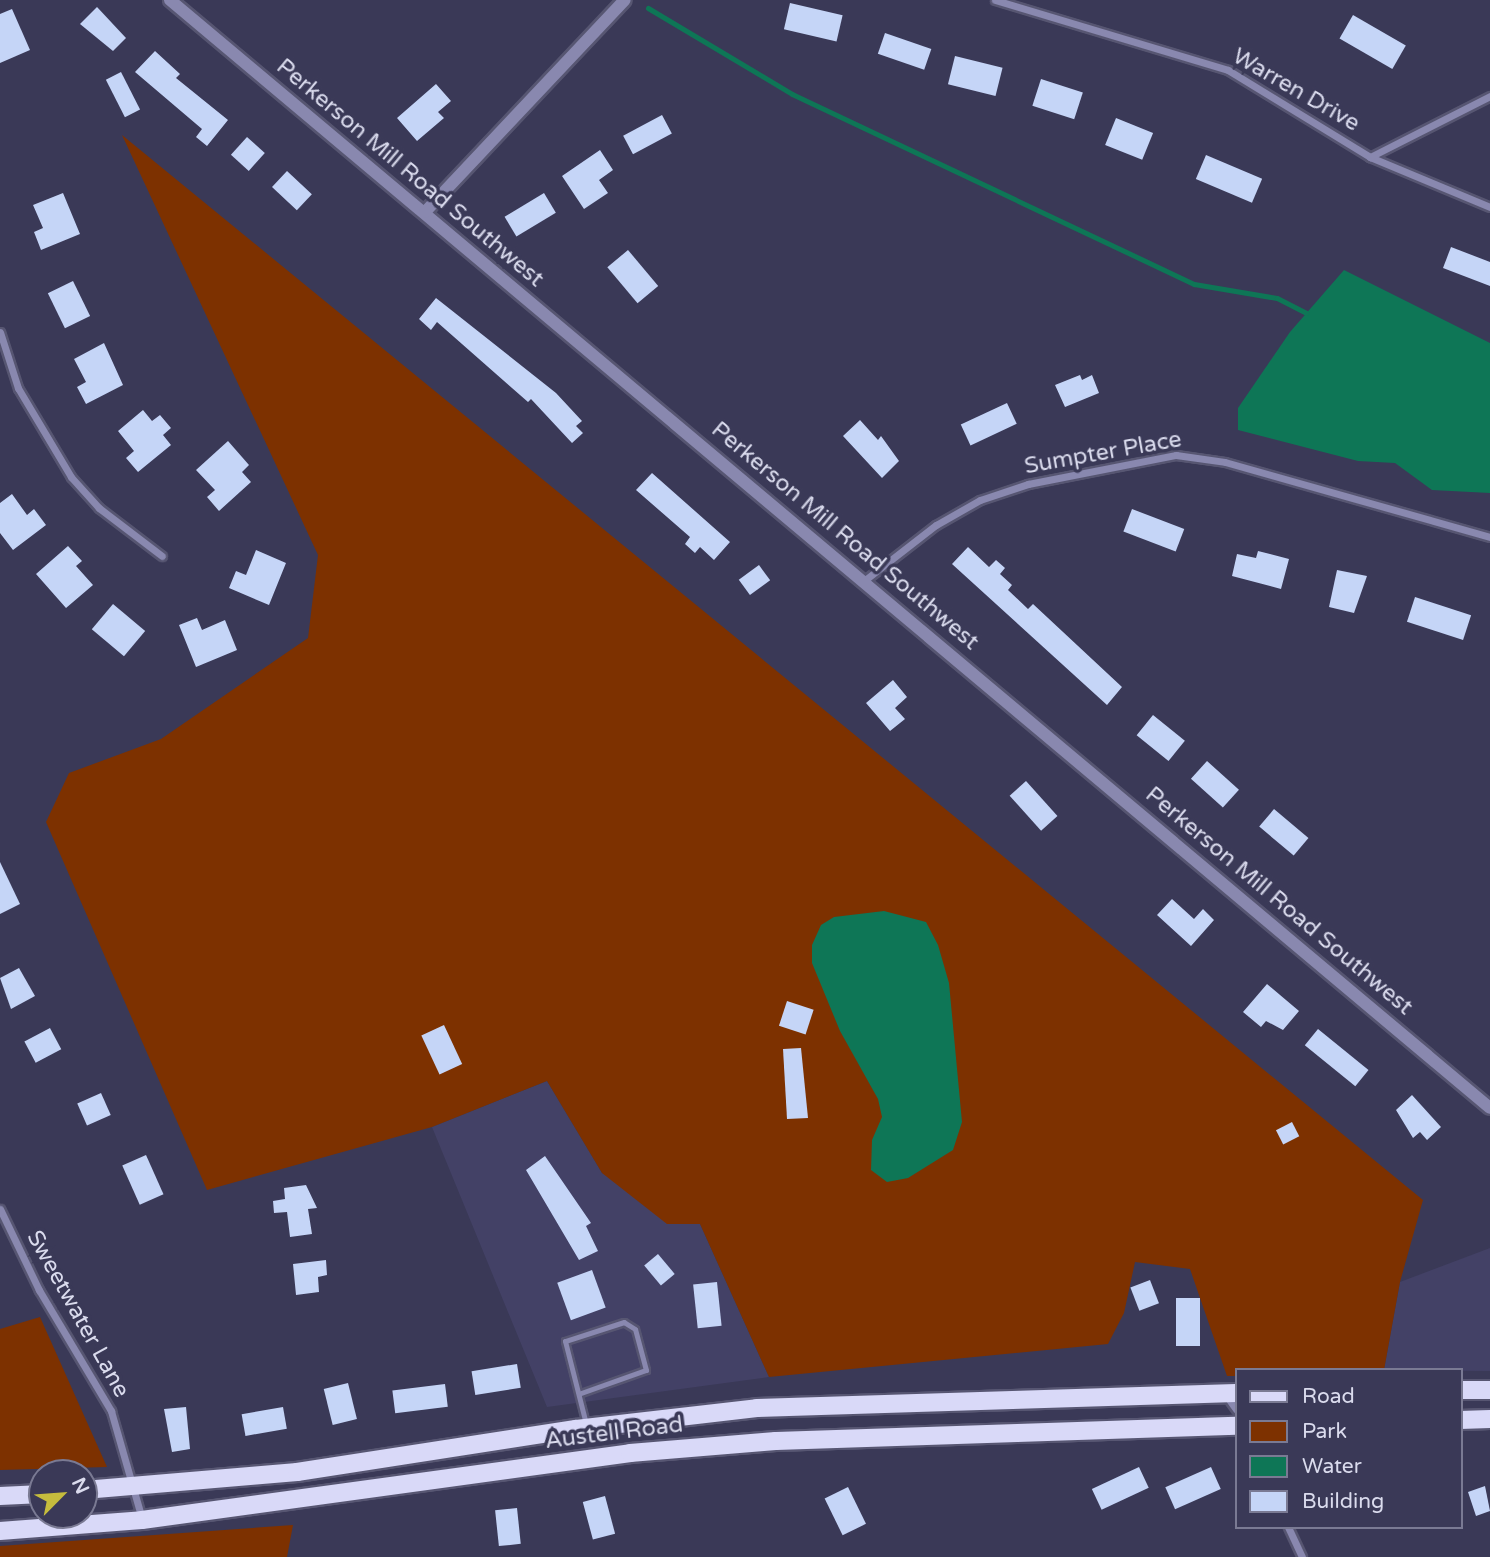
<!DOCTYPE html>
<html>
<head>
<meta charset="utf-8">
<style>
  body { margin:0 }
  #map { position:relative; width:1490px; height:1557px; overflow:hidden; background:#3a3957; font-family:"Varela Round",sans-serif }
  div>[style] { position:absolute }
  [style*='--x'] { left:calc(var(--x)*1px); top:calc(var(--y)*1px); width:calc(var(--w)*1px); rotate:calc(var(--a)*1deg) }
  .built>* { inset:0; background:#434166 }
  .green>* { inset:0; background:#7d3100 }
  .water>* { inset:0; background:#0e7656 }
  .stream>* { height:5px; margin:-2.5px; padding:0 2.5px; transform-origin:2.5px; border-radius:2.5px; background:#0e7656 }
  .building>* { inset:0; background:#c5d5f7; transform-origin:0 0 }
  .roads { filter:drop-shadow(2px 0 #575672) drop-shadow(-2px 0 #575672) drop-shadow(0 2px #575672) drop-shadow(0 -2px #575672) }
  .service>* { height:5px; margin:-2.5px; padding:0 2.5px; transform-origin:2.5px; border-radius:2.5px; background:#8988af }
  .minor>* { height:7px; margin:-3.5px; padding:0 3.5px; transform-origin:3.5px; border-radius:3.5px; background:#8988af }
  .tertiary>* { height:12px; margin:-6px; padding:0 6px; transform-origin:6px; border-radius:6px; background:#8988af }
  .primary>* { height:18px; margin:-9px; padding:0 9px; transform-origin:9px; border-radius:9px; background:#d9d9f8 }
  span { translate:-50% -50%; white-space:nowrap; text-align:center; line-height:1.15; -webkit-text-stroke:7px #3a3957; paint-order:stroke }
  .street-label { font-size:23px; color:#dadbed }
  .legend { position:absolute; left:1235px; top:1368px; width:228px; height:161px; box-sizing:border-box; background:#3a3957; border:2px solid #7a7a93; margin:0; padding:9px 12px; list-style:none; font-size:21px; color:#dadbed }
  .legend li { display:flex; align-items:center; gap:14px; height:35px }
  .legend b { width:35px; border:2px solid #7a7a93 }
  .north { position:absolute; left:28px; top:1459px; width:70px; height:70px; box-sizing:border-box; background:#3a3957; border:2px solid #7a7a93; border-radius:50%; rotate:65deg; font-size:19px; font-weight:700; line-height:28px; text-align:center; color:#dadbed }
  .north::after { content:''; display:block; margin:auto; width:24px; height:32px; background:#c5bc3d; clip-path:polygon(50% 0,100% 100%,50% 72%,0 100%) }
</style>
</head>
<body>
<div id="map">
  <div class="built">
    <i style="clip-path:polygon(547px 1081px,602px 1173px,700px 1224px,769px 1377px,547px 1407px,432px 1127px)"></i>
    <i style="clip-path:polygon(1490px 1248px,1490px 1371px,1384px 1370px,1400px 1282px)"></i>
  </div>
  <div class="green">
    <i style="clip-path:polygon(122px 135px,1423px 1200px,1400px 1282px,1384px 1370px,1236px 1370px,1236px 1376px,1227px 1376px,1190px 1269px,1135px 1262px,1124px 1313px,1108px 1344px,769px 1377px,700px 1224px,667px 1224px,602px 1173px,547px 1081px,432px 1127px,207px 1190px,46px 822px,69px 773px,161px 739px,308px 638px,318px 555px)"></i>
    <i style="clip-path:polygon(40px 1317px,107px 1467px,0 1470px,0 1329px)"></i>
    <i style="clip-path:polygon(293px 1525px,287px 1557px,0 1557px,0 1546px)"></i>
  </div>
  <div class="water">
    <i style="clip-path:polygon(1344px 270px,1490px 343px,1490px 493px,1432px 490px,1395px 463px,1358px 461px,1238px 430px,1238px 408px,1290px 332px)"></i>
    <i style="clip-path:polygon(884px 911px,926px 922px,938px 945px,949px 983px,962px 1122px,953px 1150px,908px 1178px,887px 1182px,871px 1170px,872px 1140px,882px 1117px,878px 1099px,840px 1031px,812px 963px,812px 945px,821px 925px,834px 917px)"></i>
  </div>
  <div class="stream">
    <i style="--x:648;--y:8;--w:168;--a:30.8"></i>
    <i style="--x:792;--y:94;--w:445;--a:25.3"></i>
    <i style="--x:1194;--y:284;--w:84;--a:9.6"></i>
    <i style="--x:1277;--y:298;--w:33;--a:27"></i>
  </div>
  <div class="building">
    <i style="left:790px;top:3px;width:54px;height:27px;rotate:13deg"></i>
    <i style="clip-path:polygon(97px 7px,126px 38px,113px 51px,80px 24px)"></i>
    <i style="clip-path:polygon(12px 9px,30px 50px,0 63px,0 14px)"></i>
    <i style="left:1353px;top:15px;width:61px;height:27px;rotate:30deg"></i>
    <i style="left:885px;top:33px;width:49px;height:22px;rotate:19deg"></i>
    <i style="clip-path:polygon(155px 51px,180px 74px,176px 78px,228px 120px,207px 146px,196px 137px,202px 129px,135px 72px)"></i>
    <i style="left:955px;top:56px;width:49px;height:29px;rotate:14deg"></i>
    <i style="left:121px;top:72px;width:42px;height:17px;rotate:63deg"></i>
    <i style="left:1041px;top:79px;width:44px;height:28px;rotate:18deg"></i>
    <i style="clip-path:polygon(436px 84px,451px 101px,438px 112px,444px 118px,417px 141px,397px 118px)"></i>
    <i style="left:662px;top:115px;width:21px;height:44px;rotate:62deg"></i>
    <i style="left:1116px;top:118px;width:40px;height:29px;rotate:22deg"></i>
    <i style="left:247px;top:137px;width:24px;height:24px;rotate:42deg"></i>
    <i style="clip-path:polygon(600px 150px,613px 170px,599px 180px,608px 193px,584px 209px,562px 176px)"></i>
    <i style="left:1206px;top:155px;width:61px;height:26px;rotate:23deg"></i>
    <i style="left:287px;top:171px;width:34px;height:22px;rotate:43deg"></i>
    <i style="clip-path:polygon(63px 193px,80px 234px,41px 250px,34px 232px,43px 228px,33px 205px)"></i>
    <i style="left:544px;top:193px;width:23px;height:46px;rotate:59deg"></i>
    <i style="clip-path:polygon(1451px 247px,1490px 262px,1490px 286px,1443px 268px)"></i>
    <i style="left:628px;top:250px;width:47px;height:27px;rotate:50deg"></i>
    <i style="left:73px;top:281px;width:39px;height:28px;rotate:64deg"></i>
    <i style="clip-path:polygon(436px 298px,556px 393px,582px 421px,576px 426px,583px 433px,572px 443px,531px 399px,528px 402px,437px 322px,431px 330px,419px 319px)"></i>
    <i style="clip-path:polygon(104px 343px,123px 385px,86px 404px,77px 387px,86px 382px,74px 359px)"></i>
    <i style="clip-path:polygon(1080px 375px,1082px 380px,1092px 375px,1099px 393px,1065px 407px,1055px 385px)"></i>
    <i style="left:1007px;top:403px;width:23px;height:51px;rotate:65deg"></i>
    <i style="clip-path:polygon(143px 410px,152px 421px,160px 415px,171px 428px,163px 435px,171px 445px,138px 472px,126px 458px,134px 451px,118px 431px)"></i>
    <i style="clip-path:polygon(860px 420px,878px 440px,881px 436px,899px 461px,882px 478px,843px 436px)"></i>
    <i style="clip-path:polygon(228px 441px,249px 465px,242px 472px,251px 482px,219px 511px,207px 497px,215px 490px,196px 470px)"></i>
    <i style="clip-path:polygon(652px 473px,730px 542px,714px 560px,700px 547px,695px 553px,685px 544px,690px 537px,636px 490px)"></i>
    <i style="clip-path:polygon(12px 494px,27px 515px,34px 509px,46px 525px,13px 550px,0 533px,0 503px)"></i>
    <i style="left:1132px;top:509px;width:56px;height:24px;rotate:21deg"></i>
    <i style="clip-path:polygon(68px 546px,82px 561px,76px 566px,93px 585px,66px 608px,36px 574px)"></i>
    <i style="clip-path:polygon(968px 547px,989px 567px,996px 560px,1005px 568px,1000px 574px,1012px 585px,1008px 590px,1028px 609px,1033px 604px,1122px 687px,1107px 705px,952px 564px)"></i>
    <i style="clip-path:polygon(256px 550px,286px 563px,269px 605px,229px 588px,236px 571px,246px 575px)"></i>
    <i style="clip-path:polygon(1258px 551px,1289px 559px,1281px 589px,1232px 576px,1237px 554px,1256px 558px)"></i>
    <i style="left:759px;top:565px;width:19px;height:25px;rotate:54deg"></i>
    <i style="clip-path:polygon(1337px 570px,1367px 576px,1354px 613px,1329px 607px)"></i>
    <i style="left:1415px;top:597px;width:59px;height:26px;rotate:18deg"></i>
    <i style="left:113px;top:604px;width:42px;height:33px;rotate:40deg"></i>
    <i style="clip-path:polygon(197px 618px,202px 630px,225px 620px,237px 650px,196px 667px,179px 625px)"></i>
    <i style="clip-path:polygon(893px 680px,907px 697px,895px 708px,905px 719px,890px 731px,866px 703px)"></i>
    <i style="left:1153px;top:715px;width:41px;height:26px;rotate:39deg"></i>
    <i style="left:1207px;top:761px;width:43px;height:24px;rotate:42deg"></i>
    <i style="left:1026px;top:781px;width:47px;height:22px;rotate:48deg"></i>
    <i style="left:1274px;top:809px;width:45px;height:23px;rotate:40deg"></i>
    <i style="clip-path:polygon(0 862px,20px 904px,0 914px)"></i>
    <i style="clip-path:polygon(1172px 899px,1194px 919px,1203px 909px,1214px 920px,1191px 946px,1157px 915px)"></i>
    <i style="clip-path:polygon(19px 968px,35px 996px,11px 1009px,0 978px)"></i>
    <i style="clip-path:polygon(1267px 984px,1299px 1011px,1283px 1030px,1266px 1021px,1261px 1027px,1243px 1012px)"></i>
    <i style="left:787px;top:1001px;width:28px;height:26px;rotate:18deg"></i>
    <i style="left:444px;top:1025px;width:43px;height:25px;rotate:65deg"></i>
    <i style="left:50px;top:1028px;width:24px;height:29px;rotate:62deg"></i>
    <i style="left:1318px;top:1029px;width:65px;height:21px;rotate:39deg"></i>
    <i style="clip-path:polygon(801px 1048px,808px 1118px,787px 1119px,783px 1049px)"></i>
    <i style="left:101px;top:1093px;width:24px;height:26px;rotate:66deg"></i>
    <i style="clip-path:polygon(1412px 1095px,1441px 1127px,1427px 1140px,1420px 1132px,1413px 1138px,1396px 1110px)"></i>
    <i style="left:1292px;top:1122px;width:16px;height:18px;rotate:63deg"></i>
    <i style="left:146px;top:1155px;width:43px;height:26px;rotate:66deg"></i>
    <i style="clip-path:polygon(545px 1156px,591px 1223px,586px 1226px,598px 1251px,579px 1260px,526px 1170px)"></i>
    <i style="clip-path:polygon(306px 1185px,317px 1208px,308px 1209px,312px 1234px,290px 1237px,287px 1212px,274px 1213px,273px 1201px,285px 1199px,284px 1188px)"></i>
    <i style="left:658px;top:1254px;width:26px;height:18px;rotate:50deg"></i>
    <i style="clip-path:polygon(326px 1260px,327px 1275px,318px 1277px,319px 1292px,296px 1295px,293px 1264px)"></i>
    <i style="left:592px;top:1270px;width:40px;height:37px;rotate:70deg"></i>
    <i style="left:1150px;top:1280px;width:25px;height:21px;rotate:69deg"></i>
    <i style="left:717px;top:1282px;width:44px;height:24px;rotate:84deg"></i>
    <i style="left:1176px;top:1298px;width:24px;height:48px"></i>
    <i style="left:517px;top:1364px;width:24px;height:46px;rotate:81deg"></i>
    <i style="left:348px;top:1383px;width:37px;height:25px;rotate:76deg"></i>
    <i style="left:445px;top:1384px;width:23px;height:53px;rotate:83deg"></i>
    <i style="clip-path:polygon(186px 1407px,190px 1449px,172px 1452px,164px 1409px)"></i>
    <i style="left:283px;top:1407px;width:22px;height:42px;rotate:80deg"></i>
    <i style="left:1139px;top:1467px;width:23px;height:52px;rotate:65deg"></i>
    <i style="left:1211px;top:1467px;width:24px;height:50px;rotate:66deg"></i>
    <i style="clip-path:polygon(1485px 1486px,1490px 1511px,1476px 1516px,1468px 1492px)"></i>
    <i style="left:848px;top:1487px;width:41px;height:26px;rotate:64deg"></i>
    <i style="left:605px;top:1496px;width:39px;height:23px;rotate:75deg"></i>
    <i style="left:517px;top:1508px;width:36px;height:22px;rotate:84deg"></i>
  </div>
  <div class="roads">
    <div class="service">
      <i style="--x:581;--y:1393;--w:69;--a:-19.5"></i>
      <i style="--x:646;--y:1370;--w:42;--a:-105"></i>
      <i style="--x:635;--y:1329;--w:13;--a:-148"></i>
      <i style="--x:624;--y:1322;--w:62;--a:162.1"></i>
      <i style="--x:565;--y:1341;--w:86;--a:75.8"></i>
    </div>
    <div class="minor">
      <i style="--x:995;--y:0;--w:243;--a:16.7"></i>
      <i style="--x:1228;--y:70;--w:167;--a:31.5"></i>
      <i style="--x:1370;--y:157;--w:130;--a:22.6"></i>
      <i style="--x:1370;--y:157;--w:135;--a:-26.9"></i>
      <i style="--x:0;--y:332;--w:59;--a:72.2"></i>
      <i style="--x:18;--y:388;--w:104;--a:59.2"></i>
      <i style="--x:71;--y:477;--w:42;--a:47.9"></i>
      <i style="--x:99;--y:508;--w:79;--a:37.3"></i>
      <i style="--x:865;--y:580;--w:90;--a:-37.8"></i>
      <i style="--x:936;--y:525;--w:51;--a:-29.6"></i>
      <i style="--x:980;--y:500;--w:51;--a:-18.4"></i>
      <i style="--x:1028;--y:484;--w:151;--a:-11.1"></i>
      <i style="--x:1176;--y:455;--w:49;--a:8.1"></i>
      <i style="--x:1225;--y:462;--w:275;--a:15.8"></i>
      <i style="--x:0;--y:1209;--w:90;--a:64.3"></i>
      <i style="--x:39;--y:1290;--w:141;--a:59.2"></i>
      <i style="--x:111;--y:1411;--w:112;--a:74"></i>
      <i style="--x:1225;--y:1394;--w:19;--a:54"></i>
      <i style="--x:1288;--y:1527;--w:33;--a:65"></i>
    </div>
    <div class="tertiary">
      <i style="--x:170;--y:0;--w:1723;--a:40.01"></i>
      <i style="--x:425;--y:212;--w:291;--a:-46.7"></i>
    </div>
    <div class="primary">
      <i style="--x:1460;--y:1390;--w:30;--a:0"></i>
      <i style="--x:1460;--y:1420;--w:30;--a:-2"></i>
      <i style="--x:84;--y:1490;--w:214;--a:-4.8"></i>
      <i style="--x:297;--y:1472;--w:282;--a:-8.8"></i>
      <i style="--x:576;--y:1429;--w:182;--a:-6.6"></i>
      <i style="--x:757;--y:1408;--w:479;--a:-1.8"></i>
      <i style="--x:0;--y:1496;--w:42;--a:-2.7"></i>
      <i style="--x:0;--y:1531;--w:142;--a:-4.4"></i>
      <i style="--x:142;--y:1520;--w:493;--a:-7.8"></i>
      <i style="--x:630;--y:1453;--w:146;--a:-4.7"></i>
      <i style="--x:776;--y:1441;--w:460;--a:-1.9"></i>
    </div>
  </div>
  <div class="street-label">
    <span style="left:1296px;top:90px;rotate:30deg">Warren Drive</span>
    <span style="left:410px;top:173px;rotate:40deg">Perkerson Mill Road Southwest</span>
    <span style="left:1103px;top:453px;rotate:-10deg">Sumpter Place</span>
    <span style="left:845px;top:536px;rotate:40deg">Perkerson Mill Road Southwest</span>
    <span style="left:1279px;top:901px;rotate:40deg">Perkerson Mill Road Southwest</span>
    <span style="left:78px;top:1314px;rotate:61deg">Sweetwater Lane</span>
    <span style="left:614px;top:1433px;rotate:-7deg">Austell Road</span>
  </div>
  <ul class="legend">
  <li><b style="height:9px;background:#d9d9f8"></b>Road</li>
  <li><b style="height:19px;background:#7d3100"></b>Park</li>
  <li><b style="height:19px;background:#0e7656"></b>Water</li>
  <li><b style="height:19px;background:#c5d5f7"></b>Building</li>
  </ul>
  <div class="north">N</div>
</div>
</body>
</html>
